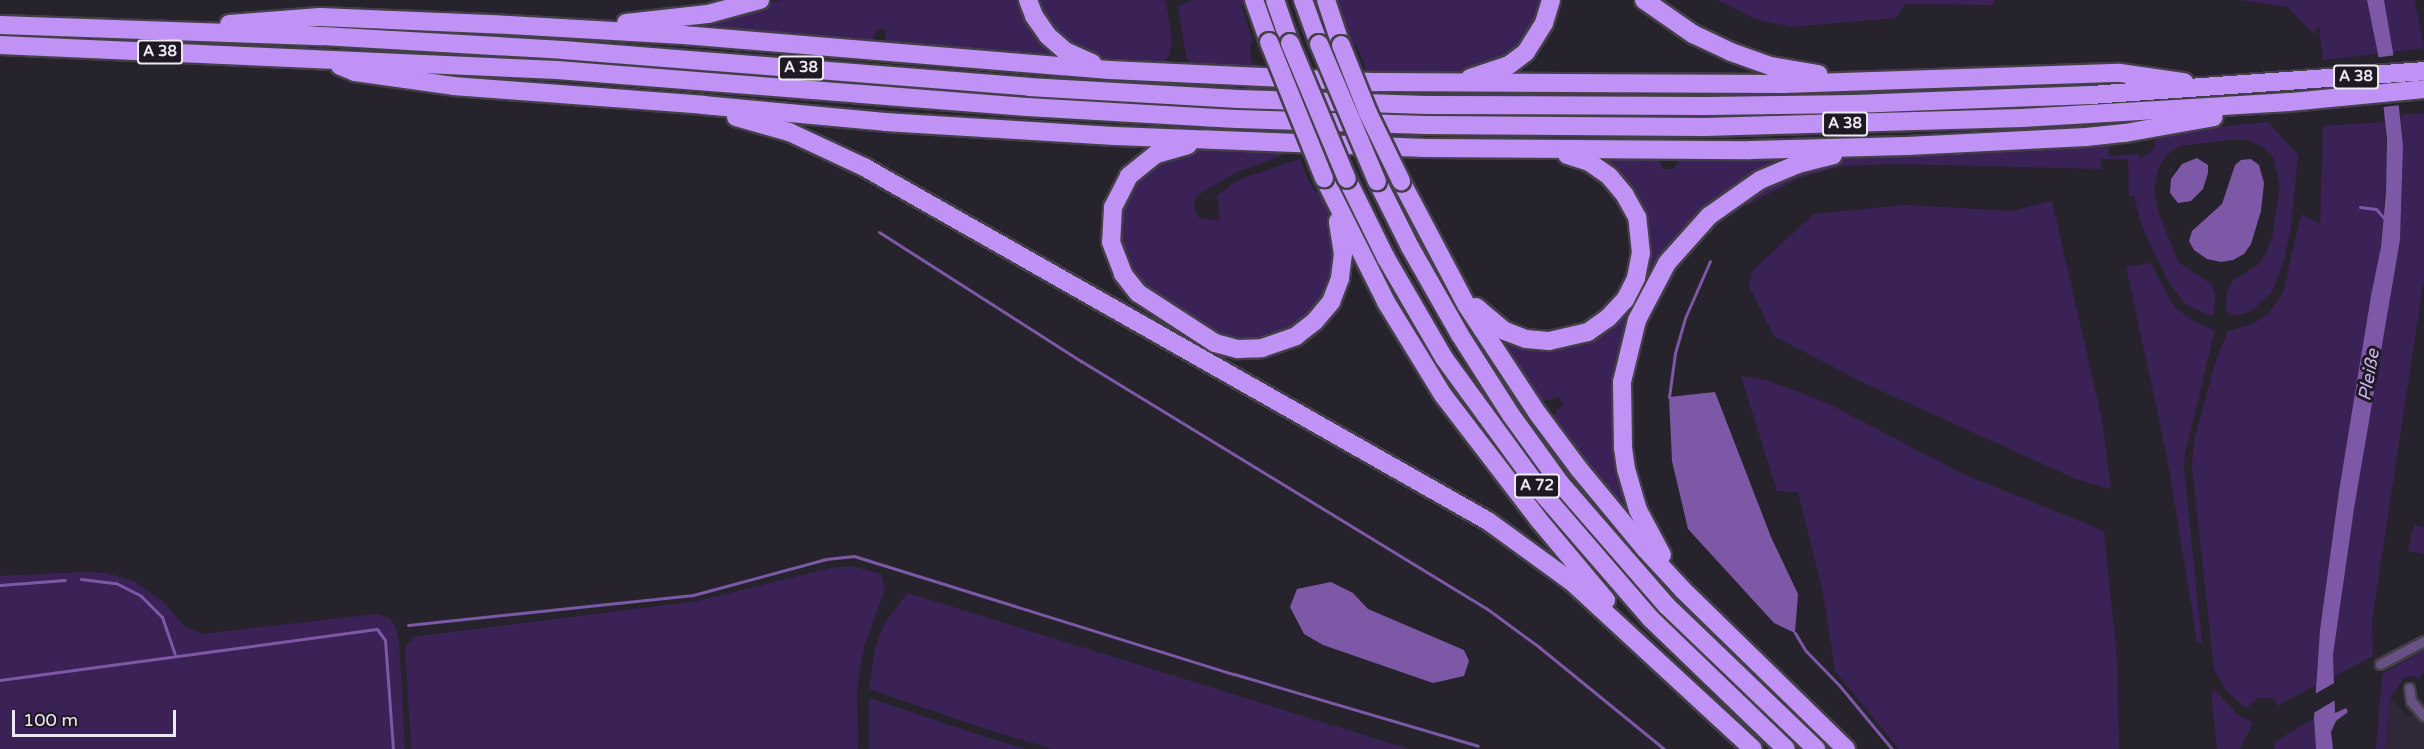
<!DOCTYPE html>
<html>
<head>
<meta charset="utf-8">
<style>
  body { margin:0 }
  #map { position:relative; width:2424px; height:749px; overflow:hidden; background:#27232d; font-family:"Varela Round",sans-serif }
  div>[style] { position:absolute }
  [style*='--x'] { left:calc(var(--x)*1px); top:calc(var(--y)*1px); width:calc(var(--w)*1px); rotate:calc(var(--a)*1deg) }
  .built>* { inset:0; background:#2f2838 }
  .green>* { inset:0; background:#3b2256 }
  .water>* { inset:0; background:#7d58a6 }
  .pier>* { inset:0; background:#27232d; transform-origin:0 0 }
  .stream>* { height:3px; margin:-1.5px; padding:0 1.5px; transform-origin:1.5px; border-radius:1.5px; background:#7d58a6 }
  .roads { filter:drop-shadow(2px 0 #433f48) drop-shadow(-2px 0 #433f48) drop-shadow(0 2px #433f48) drop-shadow(0 -2px #433f48) }
  .street>* { height:9px; margin:-4.5px; padding:0 4.5px; transform-origin:4.5px; border-radius:4.5px; background:#685183 }
  .highway>* { height:18px; margin:-9px; padding:0 9px; transform-origin:9px; border-radius:9px; background:#c092f6 }
  .bridges { filter:drop-shadow(2px 0 #433f48) drop-shadow(-2px 0 #433f48) drop-shadow(0 2px #433f48) drop-shadow(0 -2px #433f48) }
  .highway-bridge>* { height:18px; margin:-9px; padding:0 9px; transform-origin:9px; border-radius:9px; background:#c092f6 }
  span { translate:-50% -50%; white-space:nowrap; text-align:center; line-height:1.15; -webkit-text-stroke:6px #1e1923; paint-order:stroke }
  .shield-label span { padding:2px 4px; background:#1e1923; border:2px solid; border-radius:4px; -webkit-text-stroke-width:0 }
  .shield-label { font-size:15px; color:#ece9f0; font-weight:700 }
  .water-label { font-size:18px; color:#cdb2f1; font-style:italic }
  .scale { position:absolute; left:12px; top:710px; width:164px; height:27px; box-sizing:border-box; border:3px solid #ece9f0; border-top:0; padding-left:8px; font-size:18px; line-height:21px; white-space:nowrap; color:#ece9f0; -webkit-text-stroke:4px #1e1923; paint-order:stroke }
</style>
</head>
<body>
<div id="map">
  <div class="built">
    <i style="clip-path:polygon(2390px 697px,2409px 718px,2416px 712px,2424px 722px,2424px 749px,2385px 749px)"></i>
  </div>
  <div class="green">
    <i style="clip-path:polygon(781px 0,1021px 0,1066px 61px,894px 49px,886px 40px,886px 30px,878px 29px,870px 44px,670px 29px,740px 13px)"></i>
    <i style="clip-path:polygon(1033px 0,1163px 0,1166px 2px,1172px 42px,1169px 56px,1161px 66px,1108px 62px,1083px 55px,1059px 41px)"></i>
    <i style="clip-path:polygon(1195px 0,1243px 0,1245px 4px,1241px 5px,1253px 42px,1250px 45px,1251px 63px,1257px 64px,1261px 70px,1193px 67px,1186px 56px,1178px 6px)"></i>
    <i style="clip-path:polygon(1334px 0,1543px 0,1538px 20px,1522px 44px,1511px 54px,1469px 74px,1368px 74px,1357px 46px,1349px 45px)"></i>
    <i style="clip-path:polygon(1718px 0,1994px 0,1995px 5px,1906px 4px,1895px 18px,1791px 27px,1755px 19px)"></i>
    <i style="clip-path:polygon(2240px 0,2367px 0,2378px 54px,2323px 60px,2319px 26px,2313px 34px,2288px 7px)"></i>
    <i style="clip-path:polygon(2384px 0,2415px 0,2424px 48px,2393px 52px)"></i>
    <i style="clip-path:polygon(2424px 113px,2424px 278px,2372px 621px,2373px 656px,2333px 677px,2333px 655px,2352px 522px,2400px 240px,2403px 145px,2401px 115px)"></i>
    <i style="clip-path:polygon(2268px 122px,2298px 155px,2291px 227px,2282px 267px,2272px 292px,2251px 311px,2237px 316px,2225px 311px,2227px 292px,2232px 281px,2258px 265px,2266px 253px,2272px 238px,2280px 186px,2273px 157px,2263px 147px,2249px 140px,2229px 140px,2179px 146px,2168px 154px,2160px 165px,2156px 177px,2154px 192px,2159px 214px,2179px 263px,2210px 283px,2215px 293px,2214px 314px,2210px 316px,2184px 303px,2168px 281px,2143px 229px,2134px 196px,2129px 196px,2128px 159px,2100px 159px,2102px 169px,1896px 164px,1843px 166px,1799px 178px,1747px 205px,1737px 201px,1759px 187px,1813px 165px,1841px 159px,2007px 152px,2109px 143px,2109px 156px,2139px 154px,2139px 159px,2153px 150px,2156px 138px,2228px 126px)"></i>
    <i style="clip-path:polygon(2385px 122px,2387px 163px,2381px 247px,2339px 491px,2320px 630px,2316px 685px,2277px 706px,2274px 698px,2258px 698px,2246px 708px,2227px 691px,2214px 669px,2192px 467px,2194px 440px,2216px 361px,2228px 331px,2252px 324px,2268px 314px,2283px 293px,2301px 214px,2320px 224px,2323px 126px)"></i>
    <i style="clip-path:polygon(1194px 148px,1296px 150px,1235px 173px,1196px 196px,1194px 205px,1196px 214px,1201px 219px,1219px 220px,1219px 202px,1215px 197px,1238px 180px,1300px 159px,1307px 178px,1316px 193px,1320px 192px,1333px 224px,1337px 254px,1327px 294px,1299px 327px,1252px 342px,1220px 338px,1158px 300px,1133px 277px,1118px 240px,1122px 200px,1145px 168px)"></i>
    <i style="clip-path:polygon(1818px 151px,1701px 216px,1620px 361px,1640px 529px,1550px 424px,1557px 410px,1564px 405px,1558px 396px,1551px 400px,1532px 400px,1486px 328px,1498px 336px,1600px 331px,1647px 244px,1591px 157px,1657px 155px,1663px 169px,1674px 169px,1683px 153px)"></i>
    <i style="clip-path:polygon(2052px 201px,2102px 420px,2111px 489px,2076px 479px,1862px 382px,1774px 336px,1749px 286px,1752px 271px,1814px 214px,1905px 205px,2012px 211px)"></i>
    <i style="clip-path:polygon(2151px 263px,2170px 300px,2178px 310px,2196px 323px,2215px 330px,2185px 453px,2184px 467px,2202px 643px,2197px 642px,2167px 456px,2126px 267px)"></i>
    <i style="clip-path:polygon(1741px 376px,1766px 380px,1827px 403px,1963px 474px,2104px 531px,2117px 658px,2119px 749px,1899px 749px,1835px 671px,1823px 592px,1798px 492px,1777px 491px)"></i>
    <i style="clip-path:polygon(2414px 525px,2424px 527px,2424px 554px,2408px 551px)"></i>
    <i style="clip-path:polygon(852px 566px,881px 574px,885px 590px,864px 646px,857px 688px,858px 749px,411px 749px,405px 646px,412px 641px,412px 637px,698px 601px,830px 568px)"></i>
    <i style="clip-path:polygon(83px 572px,106px 573px,134px 581px,165px 603px,184px 626px,203px 634px,376px 614px,389px 618px,395px 626px,399px 640px,405px 749px,0 749px,0 576px)"></i>
    <i style="clip-path:polygon(908px 593px,1017px 627px,1409px 749px,1053px 749px,986px 729px,869px 689px,875px 649px,885px 622px)"></i>
    <i style="clip-path:polygon(2424px 650px,2424px 672px,2419px 679px,2413px 676px,2405px 677px,2390px 697px,2385px 749px,2376px 749px,2382px 674px)"></i>
    <i style="clip-path:polygon(2215px 690px,2238px 715px,2253px 723px,2240px 749px,2217px 749px,2212px 700px,2212px 692px)"></i>
    <i style="clip-path:polygon(869px 698px,973px 733px,1025px 749px,869px 749px)"></i>
    <i style="clip-path:polygon(2314px 718px,2316px 749px,2274px 749px,2275px 742px)"></i>
  </div>
  <div class="water">
    <i style="clip-path:polygon(2367px 0,2384px 0,2393px 52px,2403px 145px,2400px 240px,2354px 509px,2333px 655px,2335px 713px,2346px 708px,2348px 712px,2336px 721px,2331px 732px,2333px 749px,2316px 749px,2314px 718px,2320px 630px,2339px 491px,2371px 296px,2381px 247px,2386px 192px,2387px 140px,2378px 54px)"></i>
    <i style="clip-path:polygon(2197px 158px,2208px 165px,2208px 173px,2203px 189px,2191px 201px,2178px 203px,2170px 193px,2171px 179px,2182px 164px)"></i>
    <i style="clip-path:polygon(2251px 159px,2259px 165px,2264px 183px,2261px 211px,2251px 244px,2244px 254px,2233px 260px,2221px 262px,2207px 259px,2194px 250px,2189px 241px,2192px 231px,2222px 204px,2235px 165px,2241px 160px)"></i>
    <i style="clip-path:polygon(1715px 392px,1771px 537px,1798px 594px,1795px 633px,1774px 623px,1688px 529px,1672px 461px,1669px 397px)"></i>
    <i style="clip-path:polygon(1331px 582px,1353px 593px,1368px 609px,1464px 650px,1469px 661px,1464px 676px,1433px 683px,1323px 645px,1304px 634px,1290px 607px,1297px 589px)"></i>
  </div>
  <div class="pier">
    <i style="left:2397px;top:55px;width:50px;height:22px;rotate:83deg"></i>
    <i style="clip-path:polygon(2336px 682px,2337px 699px,2312px 714px,2313px 695px)"></i>
  </div>
  <div class="stream">
    <i style="--x:2360;--y:207;--w:16;--a:7"></i>
    <i style="--x:2376;--y:209;--w:15;--a:48"></i>
    <i style="--x:879;--y:232;--w:240;--a:32.6"></i>
    <i style="--x:1081;--y:361;--w:474;--a:31.4"></i>
    <i style="--x:1486;--y:608;--w:66;--a:36.3"></i>
    <i style="--x:1539;--y:647;--w:161;--a:39.2"></i>
    <i style="--x:1669;--y:397;--w:44;--a:-82.2"></i>
    <i style="--x:1675;--y:353;--w:36;--a:-74"></i>
    <i style="--x:1685;--y:318;--w:62;--a:-66.3"></i>
    <i style="--x:81;--y:579;--w:35;--a:7"></i>
    <i style="--x:116;--y:583;--w:28;--a:27"></i>
    <i style="--x:141;--y:596;--w:30;--a:45"></i>
    <i style="--x:162;--y:617;--w:39;--a:71"></i>
    <i style="--x:0;--y:585;--w:65;--a:-4.4"></i>
    <i style="--x:408;--y:625;--w:287;--a:-6"></i>
    <i style="--x:693;--y:595;--w:138;--a:-15.1"></i>
    <i style="--x:826;--y:559;--w:28;--a:-6"></i>
    <i style="--x:854;--y:556;--w:398;--a:17.3"></i>
    <i style="--x:1234;--y:674;--w:254;--a:16.4"></i>
    <i style="--x:1795;--y:633;--w:21;--a:59"></i>
    <i style="--x:1806;--y:651;--w:47;--a:45.9"></i>
    <i style="--x:1839;--y:685;--w:83;--a:50.4"></i>
    <i style="--x:0;--y:680;--w:380;--a:-7.7"></i>
    <i style="--x:377;--y:629;--w:14;--a:54"></i>
    <i style="--x:385;--y:640;--w:109;--a:85.8"></i>
  </div>
  <div class="roads">
    <div class="street">
      <i style="--x:2380;--y:664;--w:50;--a:-27.6"></i>
      <i style="--x:2409;--y:688;--w:13;--a:81"></i>
      <i style="--x:2411;--y:701;--w:20;--a:49"></i>
    </div>
    <div class="highway">
      <i style="--x:1028;--y:0;--w:17;--a:69"></i>
      <i style="--x:1034;--y:16;--w:24;--a:55"></i>
      <i style="--x:1048;--y:36;--w:23;--a:41"></i>
      <i style="--x:1065;--y:51;--w:30;--a:24"></i>
      <i style="--x:1254;--y:0;--w:45;--a:70.3"></i>
      <i style="--x:1275;--y:0;--w:46;--a:70.8"></i>
      <i style="--x:1303;--y:0;--w:47;--a:70"></i>
      <i style="--x:1326;--y:0;--w:47;--a:71.6"></i>
      <i style="--x:1644;--y:0;--w:60;--a:34.8"></i>
      <i style="--x:1693;--y:34;--w:42;--a:25.3"></i>
      <i style="--x:1731;--y:52;--w:41;--a:19.7"></i>
      <i style="--x:1770;--y:66;--w:49;--a:9.5"></i>
      <i style="--x:626;--y:23;--w:82;--a:-6.3"></i>
      <i style="--x:708;--y:14;--w:54;--a:-15.1"></i>
      <i style="--x:229;--y:24;--w:91;--a:-4.4"></i>
      <i style="--x:320;--y:17;--w:189;--a:2.4"></i>
      <i style="--x:509;--y:25;--w:174;--a:3.3"></i>
      <i style="--x:683;--y:35;--w:428;--a:4.7"></i>
      <i style="--x:1110;--y:70;--w:268;--a:2.6"></i>
      <i style="--x:1378;--y:82;--w:405;--a:0.3"></i>
      <i style="--x:1783;--y:84;--w:337;--a:-1.9"></i>
      <i style="--x:2120;--y:73;--w:65;--a:8"></i>
      <i style="--x:0;--y:25;--w:322;--a:2"></i>
      <i style="--x:322;--y:36;--w:241;--a:3.3"></i>
      <i style="--x:563;--y:50;--w:467;--a:4.5"></i>
      <i style="--x:1029;--y:87;--w:210;--a:3.3"></i>
      <i style="--x:1239;--y:99;--w:188;--a:1.8"></i>
      <i style="--x:1427;--y:105;--w:279;--a:0.2"></i>
      <i style="--x:1706;--y:106;--w:148;--a:-0.8"></i>
      <i style="--x:1854;--y:104;--w:237;--a:-2.2"></i>
      <i style="--x:2091;--y:95;--w:334;--a:-4.1"></i>
      <i style="--x:0;--y:45;--w:558;--a:2.57"></i>
      <i style="--x:557;--y:70;--w:471;--a:4.5"></i>
      <i style="--x:1027;--y:107;--w:210;--a:3.3"></i>
      <i style="--x:1237;--y:119;--w:189;--a:1.8"></i>
      <i style="--x:1426;--y:125;--w:277;--a:0.4"></i>
      <i style="--x:1703;--y:127;--w:319;--a:-1.6"></i>
      <i style="--x:2022;--y:118;--w:268;--a:-3.4"></i>
      <i style="--x:2290;--y:102;--w:135;--a:-5.5"></i>
      <i style="--x:340;--y:66;--w:16;--a:22"></i>
      <i style="--x:355;--y:72;--w:99;--a:8.1"></i>
      <i style="--x:453;--y:86;--w:251;--a:4.3"></i>
      <i style="--x:703;--y:105;--w:183;--a:5.3"></i>
      <i style="--x:885;--y:122;--w:230;--a:3.5"></i>
      <i style="--x:1115;--y:136;--w:311;--a:2.2"></i>
      <i style="--x:1426;--y:148;--w:324;--a:0.4"></i>
      <i style="--x:1750;--y:150;--w:157;--a:-1.5"></i>
      <i style="--x:1907;--y:146;--w:179;--a:-2.9"></i>
      <i style="--x:2086;--y:137;--w:39;--a:-6"></i>
      <i style="--x:2125;--y:133;--w:90;--a:-10.2"></i>
      <i style="--x:1470;--y:78;--w:41;--a:-18.4"></i>
      <i style="--x:1509;--y:65;--w:21;--a:-37"></i>
      <i style="--x:1526;--y:52;--w:34;--a:-58"></i>
      <i style="--x:1544;--y:23;--w:24;--a:-73"></i>
      <i style="--x:736;--y:117;--w:55;--a:15.8"></i>
      <i style="--x:789;--y:132;--w:83;--a:25"></i>
      <i style="--x:864;--y:167;--w:717;--a:29.57"></i>
      <i style="--x:1488;--y:521;--w:104;--a:36"></i>
      <i style="--x:1572;--y:582;--w:246;--a:42.7"></i>
      <i style="--x:1188;--y:145;--w:33;--a:164"></i>
      <i style="--x:1156;--y:154;--w:35;--a:141"></i>
      <i style="--x:1129;--y:176;--w:35;--a:117"></i>
      <i style="--x:1113;--y:207;--w:35;--a:93"></i>
      <i style="--x:1111;--y:242;--w:34;--a:69"></i>
      <i style="--x:1123;--y:274;--w:24;--a:52"></i>
      <i style="--x:1138;--y:293;--w:92;--a:33"></i>
      <i style="--x:1215;--y:343;--w:24;--a:15"></i>
      <i style="--x:1238;--y:349;--w:24;--a:-2"></i>
      <i style="--x:1262;--y:348;--w:36;--a:-19"></i>
      <i style="--x:1296;--y:336;--w:24;--a:-38"></i>
      <i style="--x:1315;--y:321;--w:25;--a:-50"></i>
      <i style="--x:1331;--y:302;--w:26;--a:-69"></i>
      <i style="--x:1340;--y:278;--w:24;--a:-83"></i>
      <i style="--x:1343;--y:254;--w:33;--a:-99"></i>
      <i style="--x:1324;--y:178;--w:139;--a:63.4"></i>
      <i style="--x:1386;--y:302;--w:109;--a:58.5"></i>
      <i style="--x:1443;--y:395;--w:156;--a:52.5"></i>
      <i style="--x:1538;--y:519;--w:106;--a:50"></i>
      <i style="--x:1347;--y:179;--w:88;--a:63.7"></i>
      <i style="--x:1386;--y:258;--w:116;--a:59.9"></i>
      <i style="--x:1444;--y:358;--w:168;--a:53.9"></i>
      <i style="--x:1543;--y:494;--w:165;--a:49.2"></i>
      <i style="--x:1651;--y:619;--w:187;--a:43.9"></i>
      <i style="--x:1377;--y:181;--w:74;--a:63.4"></i>
      <i style="--x:1410;--y:247;--w:101;--a:60.4"></i>
      <i style="--x:1460;--y:335;--w:95;--a:57.5"></i>
      <i style="--x:1511;--y:415;--w:84;--a:54.2"></i>
      <i style="--x:1560;--y:483;--w:163;--a:49"></i>
      <i style="--x:1667;--y:606;--w:207;--a:43.8"></i>
      <i style="--x:1401;--y:181;--w:141;--a:62.2"></i>
      <i style="--x:1467;--y:306;--w:129;--a:56.7"></i>
      <i style="--x:1538;--y:414;--w:69;--a:53.3"></i>
      <i style="--x:1579;--y:469;--w:105;--a:50.4"></i>
      <i style="--x:1646;--y:550;--w:54;--a:47.2"></i>
      <i style="--x:1683;--y:590;--w:228;--a:44.3"></i>
      <i style="--x:1476;--y:307;--w:38;--a:40"></i>
      <i style="--x:1505;--y:331;--w:22;--a:21"></i>
      <i style="--x:1526;--y:339;--w:23;--a:5"></i>
      <i style="--x:1549;--y:341;--w:40;--a:-13"></i>
      <i style="--x:1588;--y:332;--w:24;--a:-35"></i>
      <i style="--x:1608;--y:318;--w:25;--a:-47"></i>
      <i style="--x:1625;--y:300;--w:25;--a:-63"></i>
      <i style="--x:1636;--y:278;--w:25;--a:-79"></i>
      <i style="--x:1641;--y:253;--w:36;--a:-96"></i>
      <i style="--x:1637;--y:217;--w:25;--a:-119"></i>
      <i style="--x:1625;--y:195;--w:25;--a:-130"></i>
      <i style="--x:1609;--y:176;--w:24;--a:-145"></i>
      <i style="--x:1589;--y:162;--w:23;--a:-162"></i>
      <i style="--x:1662;--y:555;--w:51;--a:-118.1"></i>
      <i style="--x:1638;--y:510;--w:43;--a:-106.3"></i>
      <i style="--x:1626;--y:469;--w:22;--a:-98"></i>
      <i style="--x:1623;--y:447;--w:65;--a:-90.9"></i>
      <i style="--x:1622;--y:382;--w:64;--a:-76.4"></i>
      <i style="--x:1637;--y:320;--w:64;--a:-62.2"></i>
      <i style="--x:1667;--y:263;--w:63;--a:-48.2"></i>
      <i style="--x:1709;--y:216;--w:62;--a:-35.2"></i>
      <i style="--x:1760;--y:180;--w:41;--a:-22.8"></i>
      <i style="--x:1798;--y:164;--w:36;--a:-14"></i>
    </div>
  </div>
  <div class="bridges">
    <div class="highway-bridge">
      <i style="--x:1269;--y:42;--w:147;--a:68"></i>
      <i style="--x:1290;--y:43;--w:147;--a:67.3"></i>
      <i style="--x:1319;--y:44;--w:149;--a:67.1"></i>
      <i style="--x:1341;--y:45;--w:73;--a:68.3"></i>
      <i style="--x:1368;--y:113;--w:76;--a:64.1"></i>
    </div>
  </div>
  <div class="shield-label">
    <span style="left:160px;top:52px">A 38</span>
    <span style="left:801px;top:68px">A 38</span>
    <span style="left:2356px;top:77px">A 38</span>
    <span style="left:1845px;top:124px">A 38</span>
    <span style="left:1537px;top:486px">A 72</span>
  </div>
  <div class="water-label">
    <span style="left:2369px;top:375px;rotate:-80deg">Pleiße</span>
  </div>
  <div class="scale">100 m</div>
</div>
</body>
</html>
